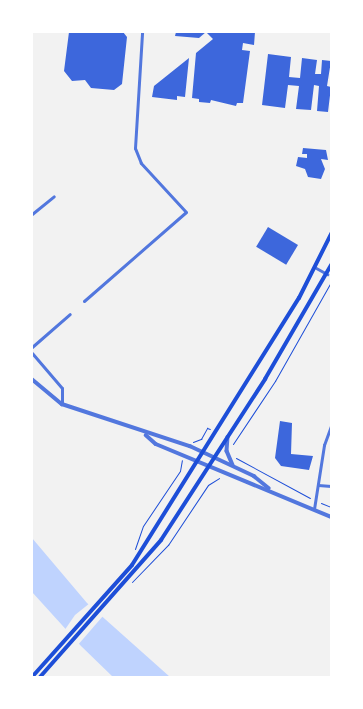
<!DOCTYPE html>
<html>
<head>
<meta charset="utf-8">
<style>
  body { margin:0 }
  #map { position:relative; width:363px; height:709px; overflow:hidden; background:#f2f2f2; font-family:"Source Sans 3",sans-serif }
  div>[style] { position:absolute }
  .water>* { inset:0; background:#bfd3fe }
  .pier>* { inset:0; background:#f2f2f2 }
  .building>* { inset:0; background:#3d67dc; transform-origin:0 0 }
  .path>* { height:1px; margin:-0.5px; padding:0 0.5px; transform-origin:0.5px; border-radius:0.5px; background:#1d4ed8 }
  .minor>* { height:3px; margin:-1.5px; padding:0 1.5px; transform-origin:1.5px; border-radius:1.5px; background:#5277de }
  .tertiary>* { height:3.5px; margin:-1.75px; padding:0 1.75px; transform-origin:1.75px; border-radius:1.75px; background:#5277de }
  .secondary>* { height:4px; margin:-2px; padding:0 2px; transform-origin:2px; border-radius:2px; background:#1d4ed8 }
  span { translate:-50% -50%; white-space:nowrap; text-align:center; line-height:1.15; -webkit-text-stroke:3px #fff; paint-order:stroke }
  .frame { position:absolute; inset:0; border:33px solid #fff; pointer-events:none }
</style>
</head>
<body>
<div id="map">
  <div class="water">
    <i style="clip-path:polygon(32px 538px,87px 603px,170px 677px,113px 677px,81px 646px,32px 592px)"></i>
  </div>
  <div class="pier">
    <i style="clip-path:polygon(90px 603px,103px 616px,77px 646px,64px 631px,75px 615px)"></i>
  </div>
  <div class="building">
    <i style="clip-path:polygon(69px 32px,123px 32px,127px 37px,122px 84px,114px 90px,91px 88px,85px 80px,72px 81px,64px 71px)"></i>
    <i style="clip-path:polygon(176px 32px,206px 32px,199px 38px,175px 36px)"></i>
    <i style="clip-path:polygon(206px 32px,255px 32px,254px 45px,243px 43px,242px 50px,250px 51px,243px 103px,237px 103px,236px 106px,211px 100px,210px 103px,199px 102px,199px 99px,192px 98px,196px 53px,213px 39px)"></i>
    <i style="clip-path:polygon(268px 54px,291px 57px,289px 77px,300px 78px,302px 58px,317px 60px,315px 74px,321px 74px,322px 60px,331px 61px,327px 86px,331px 87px,328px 112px,317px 111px,319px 86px,314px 85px,311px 110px,296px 109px,299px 86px,288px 85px,285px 108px,262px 105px)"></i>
    <i style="clip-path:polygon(189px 58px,185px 97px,177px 96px,177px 100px,152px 97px,154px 86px)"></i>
    <i style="clip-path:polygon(303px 148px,326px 150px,328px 160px,321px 159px,325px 169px,321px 179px,308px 177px,305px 169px,296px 166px,298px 157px,307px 158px,307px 154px,302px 154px)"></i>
    <i style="left:268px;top:227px;width:35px;height:23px;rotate:31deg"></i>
    <i style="clip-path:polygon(280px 421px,292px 423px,291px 454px,313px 456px,309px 470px,281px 466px,275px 458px)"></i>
  </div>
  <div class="path">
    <i style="left:193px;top:442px;width:9px;rotate:-21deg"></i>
    <i style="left:201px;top:439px;width:13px;rotate:-61deg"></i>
    <i style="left:207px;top:428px;width:3px;rotate:18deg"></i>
    <i style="left:233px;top:444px;width:76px;rotate:-56.3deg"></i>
    <i style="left:275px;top:381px;width:114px;rotate:-60.5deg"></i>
    <i style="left:236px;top:458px;width:84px;rotate:28.4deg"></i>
    <i style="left:321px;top:503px;width:11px;rotate:22deg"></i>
    <i style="left:135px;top:549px;width:24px;rotate:-71deg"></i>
    <i style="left:143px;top:526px;width:66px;rotate:-56.1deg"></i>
    <i style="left:180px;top:471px;width:11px;rotate:-80deg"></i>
    <i style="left:132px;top:582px;width:52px;rotate:-45.8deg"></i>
    <i style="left:168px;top:545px;width:72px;rotate:-56.3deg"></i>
    <i style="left:208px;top:485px;width:13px;rotate:-32deg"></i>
  </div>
  <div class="minor">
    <i style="left:32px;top:214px;width:28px;rotate:-39deg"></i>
    <i style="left:316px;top:268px;width:13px;rotate:29deg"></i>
    <i style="left:84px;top:301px;width:135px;rotate:-41.1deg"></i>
    <i style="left:186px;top:212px;width:67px;rotate:-132.6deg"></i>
    <i style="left:141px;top:163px;width:16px;rotate:-112deg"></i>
    <i style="left:135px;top:148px;width:116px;rotate:-86.5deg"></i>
    <i style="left:32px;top:347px;width:50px;rotate:-41deg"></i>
    <i style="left:32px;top:353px;width:46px;rotate:49.4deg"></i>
    <i style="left:62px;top:388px;width:16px;rotate:90deg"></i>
    <i style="left:318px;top:485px;width:13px;rotate:4deg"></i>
    <i style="left:314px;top:509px;width:65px;rotate:-81.1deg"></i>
    <i style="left:324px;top:445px;width:20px;rotate:-70deg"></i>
  </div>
  <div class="tertiary">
    <i style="left:32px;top:379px;width:39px;rotate:40deg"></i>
    <i style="left:62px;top:404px;width:135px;rotate:18.2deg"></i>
    <i style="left:190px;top:446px;width:71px;rotate:25.1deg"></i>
    <i style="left:254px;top:476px;width:19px;rotate:39deg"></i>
    <i style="left:146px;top:435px;width:13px;rotate:42deg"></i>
    <i style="left:156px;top:444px;width:190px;rotate:22.6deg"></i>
    <i style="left:228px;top:437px;width:14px;rotate:94deg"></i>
    <i style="left:227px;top:451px;width:15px;rotate:67deg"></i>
  </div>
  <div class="secondary">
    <i style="left:32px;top:677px;width:150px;rotate:-48.2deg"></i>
    <i style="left:132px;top:565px;width:315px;rotate:-58deg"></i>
    <i style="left:299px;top:298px;width:72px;rotate:-63.4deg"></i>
    <i style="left:40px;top:677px;width:183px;rotate:-48.5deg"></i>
    <i style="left:161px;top:540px;width:192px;rotate:-57.1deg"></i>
    <i style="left:265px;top:379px;width:132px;rotate:-59.9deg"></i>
  </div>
  <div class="frame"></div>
</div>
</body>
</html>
